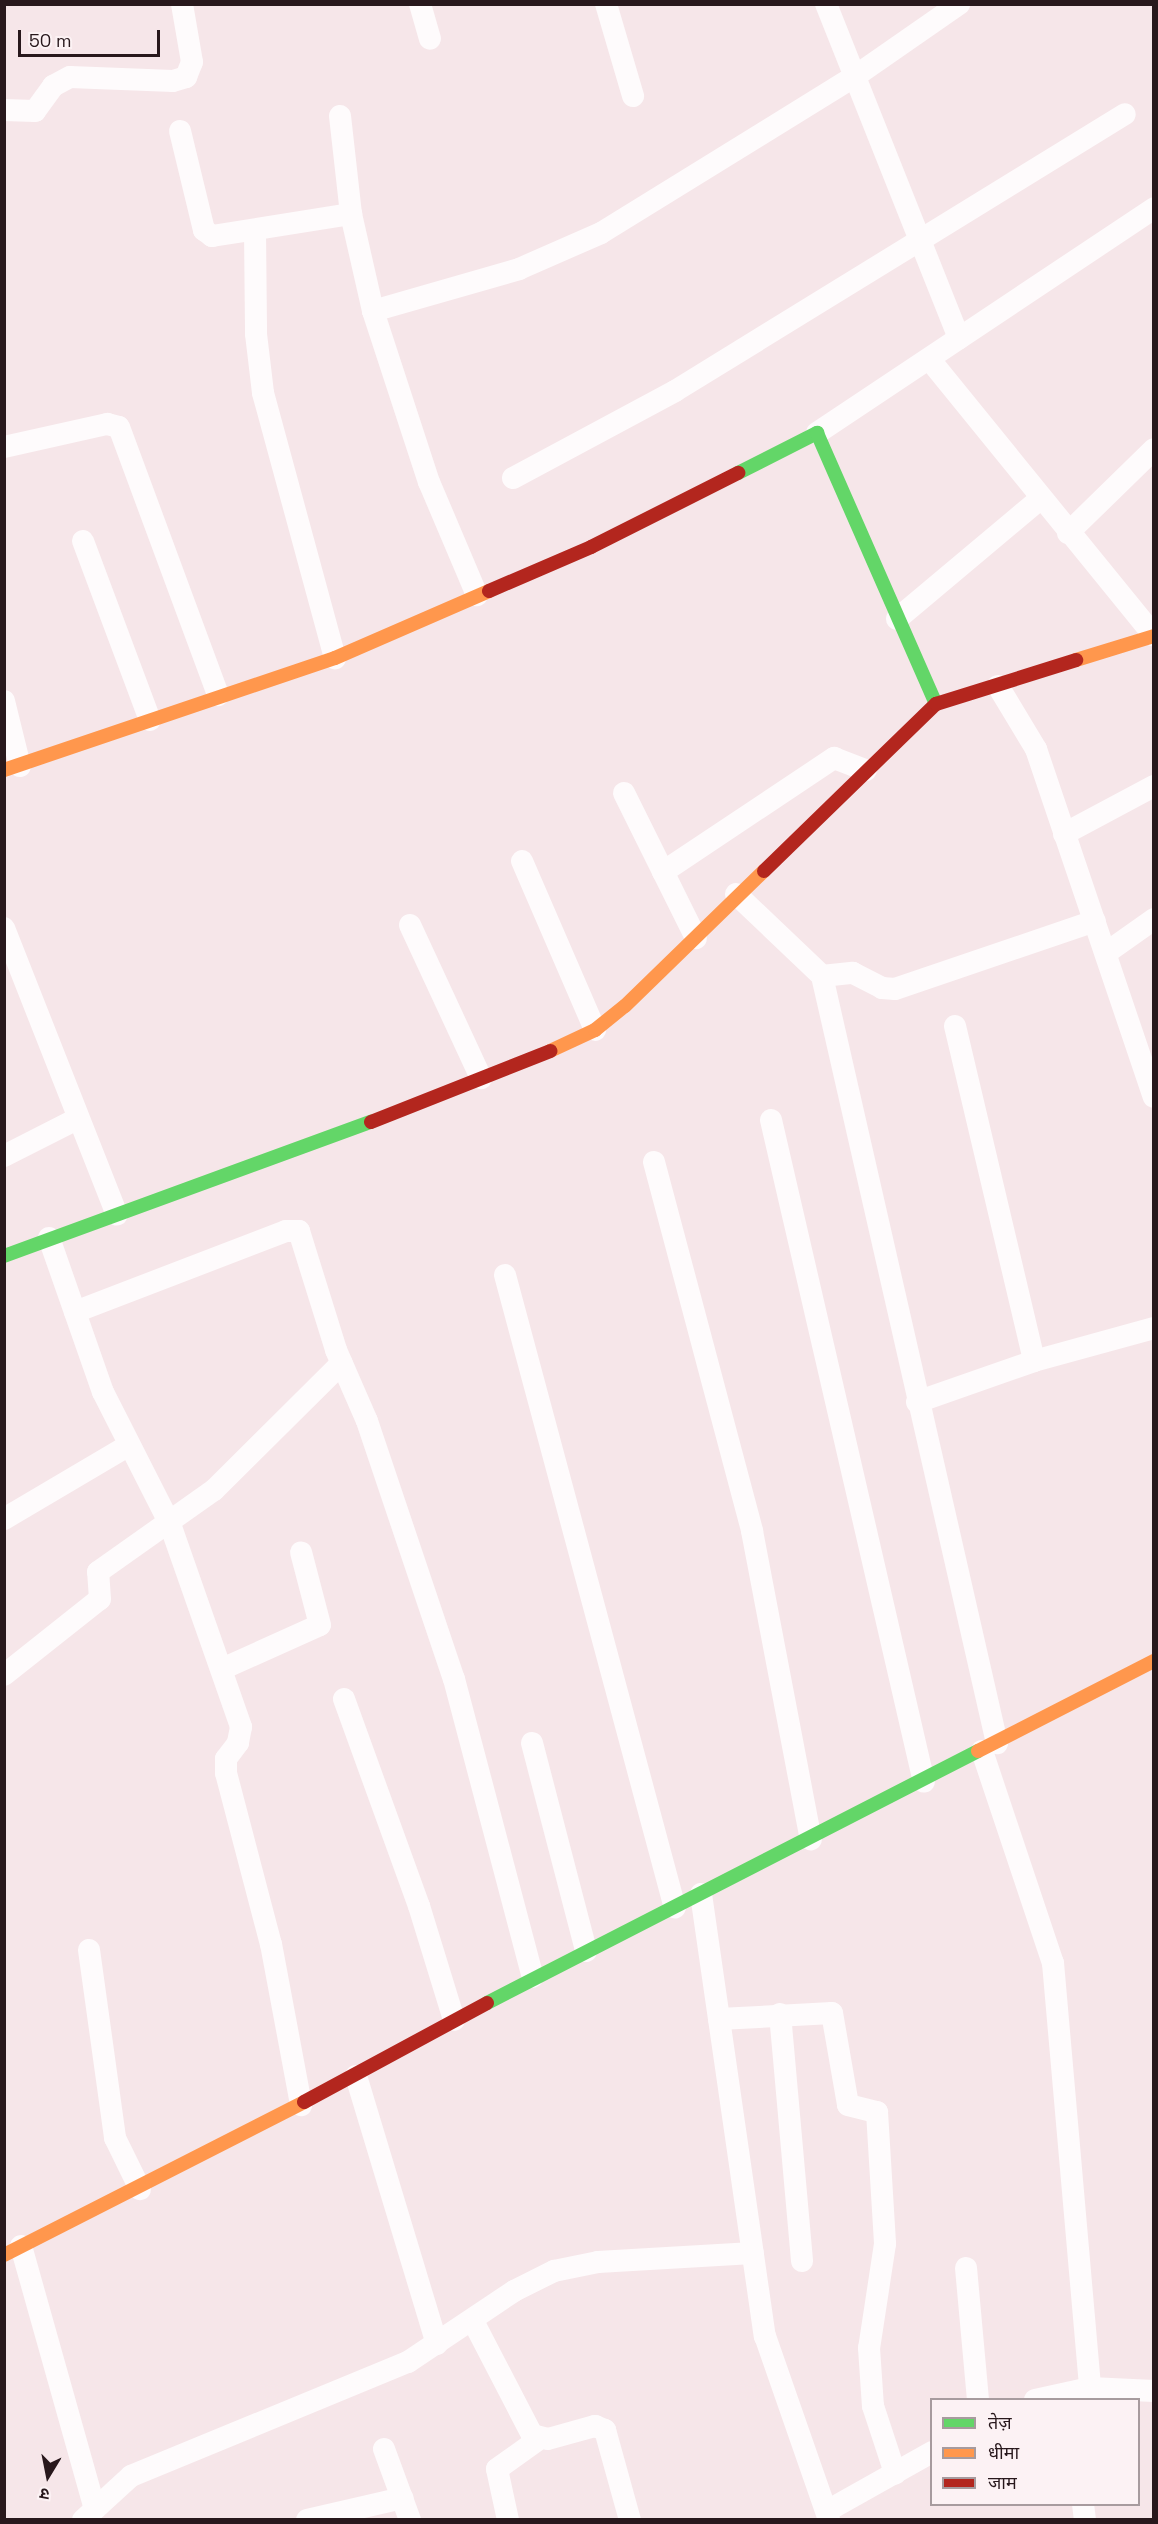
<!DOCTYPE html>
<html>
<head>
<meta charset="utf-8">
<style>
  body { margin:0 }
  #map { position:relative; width:1158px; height:2524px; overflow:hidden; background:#f6e6e9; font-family:"Space Grotesk","Noto Sans Devanagari",sans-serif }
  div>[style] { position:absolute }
  .street>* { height:22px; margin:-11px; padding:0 11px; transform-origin:11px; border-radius:11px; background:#fefbfc }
  .fast>* { height:14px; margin:-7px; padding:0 7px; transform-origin:7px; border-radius:7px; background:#63d668 }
  .slow>* { height:14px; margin:-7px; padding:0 7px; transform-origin:7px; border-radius:7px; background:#ff974d }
  .jam>* { height:14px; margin:-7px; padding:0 7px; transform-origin:7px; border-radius:7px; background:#b3261e }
  span { translate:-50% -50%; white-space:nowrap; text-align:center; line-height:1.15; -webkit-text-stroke:4.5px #fcf2f4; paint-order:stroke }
  .frame { position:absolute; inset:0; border:6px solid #28181c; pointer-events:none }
  .legend { position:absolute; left:930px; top:2398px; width:210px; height:108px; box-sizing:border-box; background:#fcf2f4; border:2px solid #a79b9e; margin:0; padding:8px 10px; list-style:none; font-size:18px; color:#28181c }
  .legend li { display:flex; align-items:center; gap:12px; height:30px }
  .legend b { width:30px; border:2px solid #a79b9e }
  .north { position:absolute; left:18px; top:2446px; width:60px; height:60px; -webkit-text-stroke:4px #fcf2f4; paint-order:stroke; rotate:190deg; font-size:16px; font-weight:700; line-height:24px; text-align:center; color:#28181c }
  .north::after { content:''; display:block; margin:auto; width:21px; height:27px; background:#28181c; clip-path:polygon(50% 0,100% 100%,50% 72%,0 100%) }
  .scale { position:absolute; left:18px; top:30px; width:142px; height:27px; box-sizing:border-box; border:3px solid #28181c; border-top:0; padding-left:8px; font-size:18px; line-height:21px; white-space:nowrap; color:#28181c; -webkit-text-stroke:4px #fcf2f4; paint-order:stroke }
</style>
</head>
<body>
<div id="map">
  <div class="street">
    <i style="left:420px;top:4px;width:36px;rotate:74deg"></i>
    <i style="left:606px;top:4px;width:96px;rotate:73.6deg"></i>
    <i style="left:826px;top:4px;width:360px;rotate:68.3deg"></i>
    <i style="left:4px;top:110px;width:31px;rotate:2deg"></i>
    <i style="left:35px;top:111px;width:31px;rotate:-54deg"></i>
    <i style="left:53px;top:86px;width:19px;rotate:-28deg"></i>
    <i style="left:70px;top:77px;width:103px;rotate:2.2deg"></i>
    <i style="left:173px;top:81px;width:14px;rotate:-17deg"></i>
    <i style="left:186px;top:77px;width:16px;rotate:-68deg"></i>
    <i style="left:192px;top:62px;width:59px;rotate:-99.8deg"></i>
    <i style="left:340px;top:116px;width:99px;rotate:83.6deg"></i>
    <i style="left:351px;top:214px;width:99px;rotate:77.2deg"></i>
    <i style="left:373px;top:311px;width:180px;rotate:71.9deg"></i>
    <i style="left:429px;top:482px;width:123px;rotate:67deg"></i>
    <i style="left:180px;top:131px;width:102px;rotate:76.4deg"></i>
    <i style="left:204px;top:230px;width:10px;rotate:37deg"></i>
    <i style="left:212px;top:236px;width:141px;rotate:-9deg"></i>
    <i style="left:255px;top:232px;width:102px;rotate:89.4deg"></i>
    <i style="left:256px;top:334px;width:59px;rotate:83.2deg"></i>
    <i style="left:263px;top:393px;width:275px;rotate:74.8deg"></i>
    <i style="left:373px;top:311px;width:152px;rotate:-16deg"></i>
    <i style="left:519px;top:269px;width:90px;rotate:-23.7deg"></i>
    <i style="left:601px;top:233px;width:297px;rotate:-31.7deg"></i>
    <i style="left:854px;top:77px;width:128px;rotate:-34.8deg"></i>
    <i style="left:930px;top:360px;width:355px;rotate:50.9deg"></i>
    <i style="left:817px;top:433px;width:405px;rotate:-33.7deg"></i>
    <i style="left:4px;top:447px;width:106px;rotate:-12.6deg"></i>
    <i style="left:107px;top:424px;width:12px;rotate:14deg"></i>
    <i style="left:119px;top:427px;width:286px;rotate:69.7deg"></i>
    <i style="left:513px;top:478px;width:184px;rotate:-28.2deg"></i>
    <i style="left:675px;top:391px;width:528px;rotate:-31.61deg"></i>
    <i style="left:1068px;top:533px;width:120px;rotate:-44.3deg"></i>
    <i style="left:83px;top:541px;width:191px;rotate:69.5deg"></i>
    <i style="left:897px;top:619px;width:185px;rotate:-40deg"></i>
    <i style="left:998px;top:686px;width:74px;rotate:58.9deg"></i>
    <i style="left:1036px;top:749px;width:367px;rotate:71.3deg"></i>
    <i style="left:4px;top:701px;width:67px;rotate:76.2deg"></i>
    <i style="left:624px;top:793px;width:162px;rotate:63.6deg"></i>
    <i style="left:1064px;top:834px;width:102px;rotate:-28.1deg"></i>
    <i style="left:522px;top:861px;width:184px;rotate:66.6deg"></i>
    <i style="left:663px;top:872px;width:206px;rotate:-33.7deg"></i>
    <i style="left:834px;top:758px;width:34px;rotate:21deg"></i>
    <i style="left:736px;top:894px;width:119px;rotate:43.6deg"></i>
    <i style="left:822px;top:976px;width:787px;rotate:77.15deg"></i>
    <i style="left:410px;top:925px;width:169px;rotate:65.1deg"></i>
    <i style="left:4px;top:928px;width:308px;rotate:68.5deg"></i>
    <i style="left:1106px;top:953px;width:59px;rotate:-35.3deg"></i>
    <i style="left:822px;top:976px;width:31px;rotate:-6deg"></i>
    <i style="left:853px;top:973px;width:33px;rotate:27deg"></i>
    <i style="left:882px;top:988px;width:13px;rotate:4deg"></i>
    <i style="left:895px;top:989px;width:211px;rotate:-18.8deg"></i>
    <i style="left:955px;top:1026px;width:344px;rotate:76.7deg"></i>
    <i style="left:771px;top:1120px;width:679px;rotate:76.99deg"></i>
    <i style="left:4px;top:1156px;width:82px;rotate:-26.9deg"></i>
    <i style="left:654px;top:1162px;width:382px;rotate:75.1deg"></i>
    <i style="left:752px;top:1531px;width:314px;rotate:79.2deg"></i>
    <i style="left:49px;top:1238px;width:163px;rotate:70.7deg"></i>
    <i style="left:103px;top:1392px;width:148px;rotate:63.1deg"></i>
    <i style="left:170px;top:1524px;width:215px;rotate:70.7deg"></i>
    <i style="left:241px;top:1727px;width:16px;rotate:101deg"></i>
    <i style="left:238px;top:1743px;width:20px;rotate:127deg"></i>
    <i style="left:226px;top:1759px;width:14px;rotate:90deg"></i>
    <i style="left:226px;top:1773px;width:177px;rotate:75.3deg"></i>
    <i style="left:271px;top:1944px;width:164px;rotate:79.4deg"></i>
    <i style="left:505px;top:1275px;width:655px;rotate:74.97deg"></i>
    <i style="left:75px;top:1312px;width:226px;rotate:-21deg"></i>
    <i style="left:286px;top:1231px;width:13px"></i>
    <i style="left:299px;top:1231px;width:125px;rotate:72.7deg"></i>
    <i style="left:336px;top:1350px;width:77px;rotate:66.4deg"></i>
    <i style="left:367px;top:1421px;width:272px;rotate:71.4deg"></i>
    <i style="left:454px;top:1679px;width:308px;rotate:75.2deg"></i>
    <i style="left:917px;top:1402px;width:124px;rotate:-19.3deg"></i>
    <i style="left:1034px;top:1361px;width:124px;rotate:-15.4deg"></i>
    <i style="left:4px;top:1519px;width:145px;rotate:-30.6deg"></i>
    <i style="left:222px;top:1669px;width:107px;rotate:-24.2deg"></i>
    <i style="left:320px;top:1625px;width:75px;rotate:-104.6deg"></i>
    <i style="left:4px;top:1675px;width:122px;rotate:-38.4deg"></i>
    <i style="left:100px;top:1599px;width:27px;rotate:-94deg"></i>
    <i style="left:98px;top:1572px;width:142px;rotate:-35.3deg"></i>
    <i style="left:214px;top:1490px;width:180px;rotate:-44.8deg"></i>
    <i style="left:344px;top:1699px;width:220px;rotate:70.1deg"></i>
    <i style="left:419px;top:1906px;width:119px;rotate:72.9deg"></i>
    <i style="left:532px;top:1743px;width:215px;rotate:75.4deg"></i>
    <i style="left:982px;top:1751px;width:224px;rotate:71.5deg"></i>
    <i style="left:1053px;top:1963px;width:427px;rotate:85deg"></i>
    <i style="left:701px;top:1894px;width:447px;rotate:81.8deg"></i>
    <i style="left:765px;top:2336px;width:195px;rotate:70.8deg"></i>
    <i style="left:89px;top:1950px;width:190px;rotate:82.1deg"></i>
    <i style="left:115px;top:2138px;width:57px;rotate:63.9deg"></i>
    <i style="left:780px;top:2014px;width:248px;rotate:84.9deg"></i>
    <i style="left:719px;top:2019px;width:113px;rotate:-3deg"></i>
    <i style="left:832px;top:2013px;width:93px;rotate:80.1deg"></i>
    <i style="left:848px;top:2105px;width:30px;rotate:14deg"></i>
    <i style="left:877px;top:2112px;width:132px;rotate:86.5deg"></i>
    <i style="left:885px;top:2244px;width:105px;rotate:98.7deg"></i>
    <i style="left:869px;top:2348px;width:58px;rotate:86.1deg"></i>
    <i style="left:873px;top:2406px;width:71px;rotate:71.8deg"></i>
    <i style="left:356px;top:2076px;width:280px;rotate:73.2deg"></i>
    <i style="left:21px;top:2246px;width:273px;rotate:74.3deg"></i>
    <i style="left:966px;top:2268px;width:133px;rotate:84.8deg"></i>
    <i style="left:473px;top:2321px;width:128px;rotate:62.6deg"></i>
    <i style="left:532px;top:2435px;width:16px;rotate:14deg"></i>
    <i style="left:548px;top:2439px;width:49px;rotate:-15.5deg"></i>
    <i style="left:595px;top:2426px;width:11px;rotate:22deg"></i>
    <i style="left:605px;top:2430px;width:93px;rotate:74.5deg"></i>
    <i style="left:1035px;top:2400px;width:56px;rotate:-12.3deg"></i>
    <i style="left:1090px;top:2388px;width:64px;rotate:2.7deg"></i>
    <i style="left:384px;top:2449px;width:76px;rotate:69.9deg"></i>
    <i style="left:1083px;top:2504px;width:16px;rotate:83deg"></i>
    <i style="left:827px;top:2511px;width:120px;rotate:-29.3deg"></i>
    <i style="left:83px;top:2520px;width:65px;rotate:-42.5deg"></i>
    <i style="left:131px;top:2476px;width:300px;rotate:-22.4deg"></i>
    <i style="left:408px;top:2362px;width:128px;rotate:-33.8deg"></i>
    <i style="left:514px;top:2291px;width:45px;rotate:-26.6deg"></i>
    <i style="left:554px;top:2271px;width:45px;rotate:-11.6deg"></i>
    <i style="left:598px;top:2262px;width:155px;rotate:-3.3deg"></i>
    <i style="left:307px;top:2520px;width:98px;rotate:-13deg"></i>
    <i style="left:508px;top:2520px;width:52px;rotate:-102.2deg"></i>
    <i style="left:497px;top:2469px;width:52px;rotate:-35.5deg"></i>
  </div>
  <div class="fast">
    <i style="left:738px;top:473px;width:89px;rotate:-26.9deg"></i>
    <i style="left:817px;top:433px;width:296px;rotate:66.3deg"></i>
    <i style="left:4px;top:1256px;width:391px;rotate:-20.1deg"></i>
    <i style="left:487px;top:2003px;width:552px;rotate:-27.17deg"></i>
  </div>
  <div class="slow">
    <i style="left:1076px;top:660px;width:82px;rotate:-17.1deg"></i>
    <i style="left:4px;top:770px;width:349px;rotate:-18.7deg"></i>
    <i style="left:335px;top:658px;width:168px;rotate:-23.5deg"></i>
    <i style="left:550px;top:1051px;width:50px;rotate:-25deg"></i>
    <i style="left:595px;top:1030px;width:38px;rotate:-39deg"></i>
    <i style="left:625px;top:1006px;width:194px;rotate:-44.2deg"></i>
    <i style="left:978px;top:1751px;width:198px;rotate:-27.1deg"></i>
    <i style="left:4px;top:2255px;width:337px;rotate:-27deg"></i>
  </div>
  <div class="jam">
    <i style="left:489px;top:591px;width:111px;rotate:-23.3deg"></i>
    <i style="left:591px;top:547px;width:165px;rotate:-26.7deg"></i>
    <i style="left:764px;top:871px;width:240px;rotate:-44.2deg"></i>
    <i style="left:936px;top:704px;width:147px;rotate:-17.4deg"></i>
    <i style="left:371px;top:1122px;width:193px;rotate:-21.6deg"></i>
    <i style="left:304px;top:2102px;width:208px;rotate:-28.4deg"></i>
  </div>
  <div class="frame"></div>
  <ul class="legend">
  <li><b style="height:8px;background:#63d668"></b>तेज़</li>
  <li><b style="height:8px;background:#ff974d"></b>धीमा</li>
  <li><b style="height:8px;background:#b3261e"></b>जाम</li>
  </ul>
  <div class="north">उ</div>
  <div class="scale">50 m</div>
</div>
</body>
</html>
